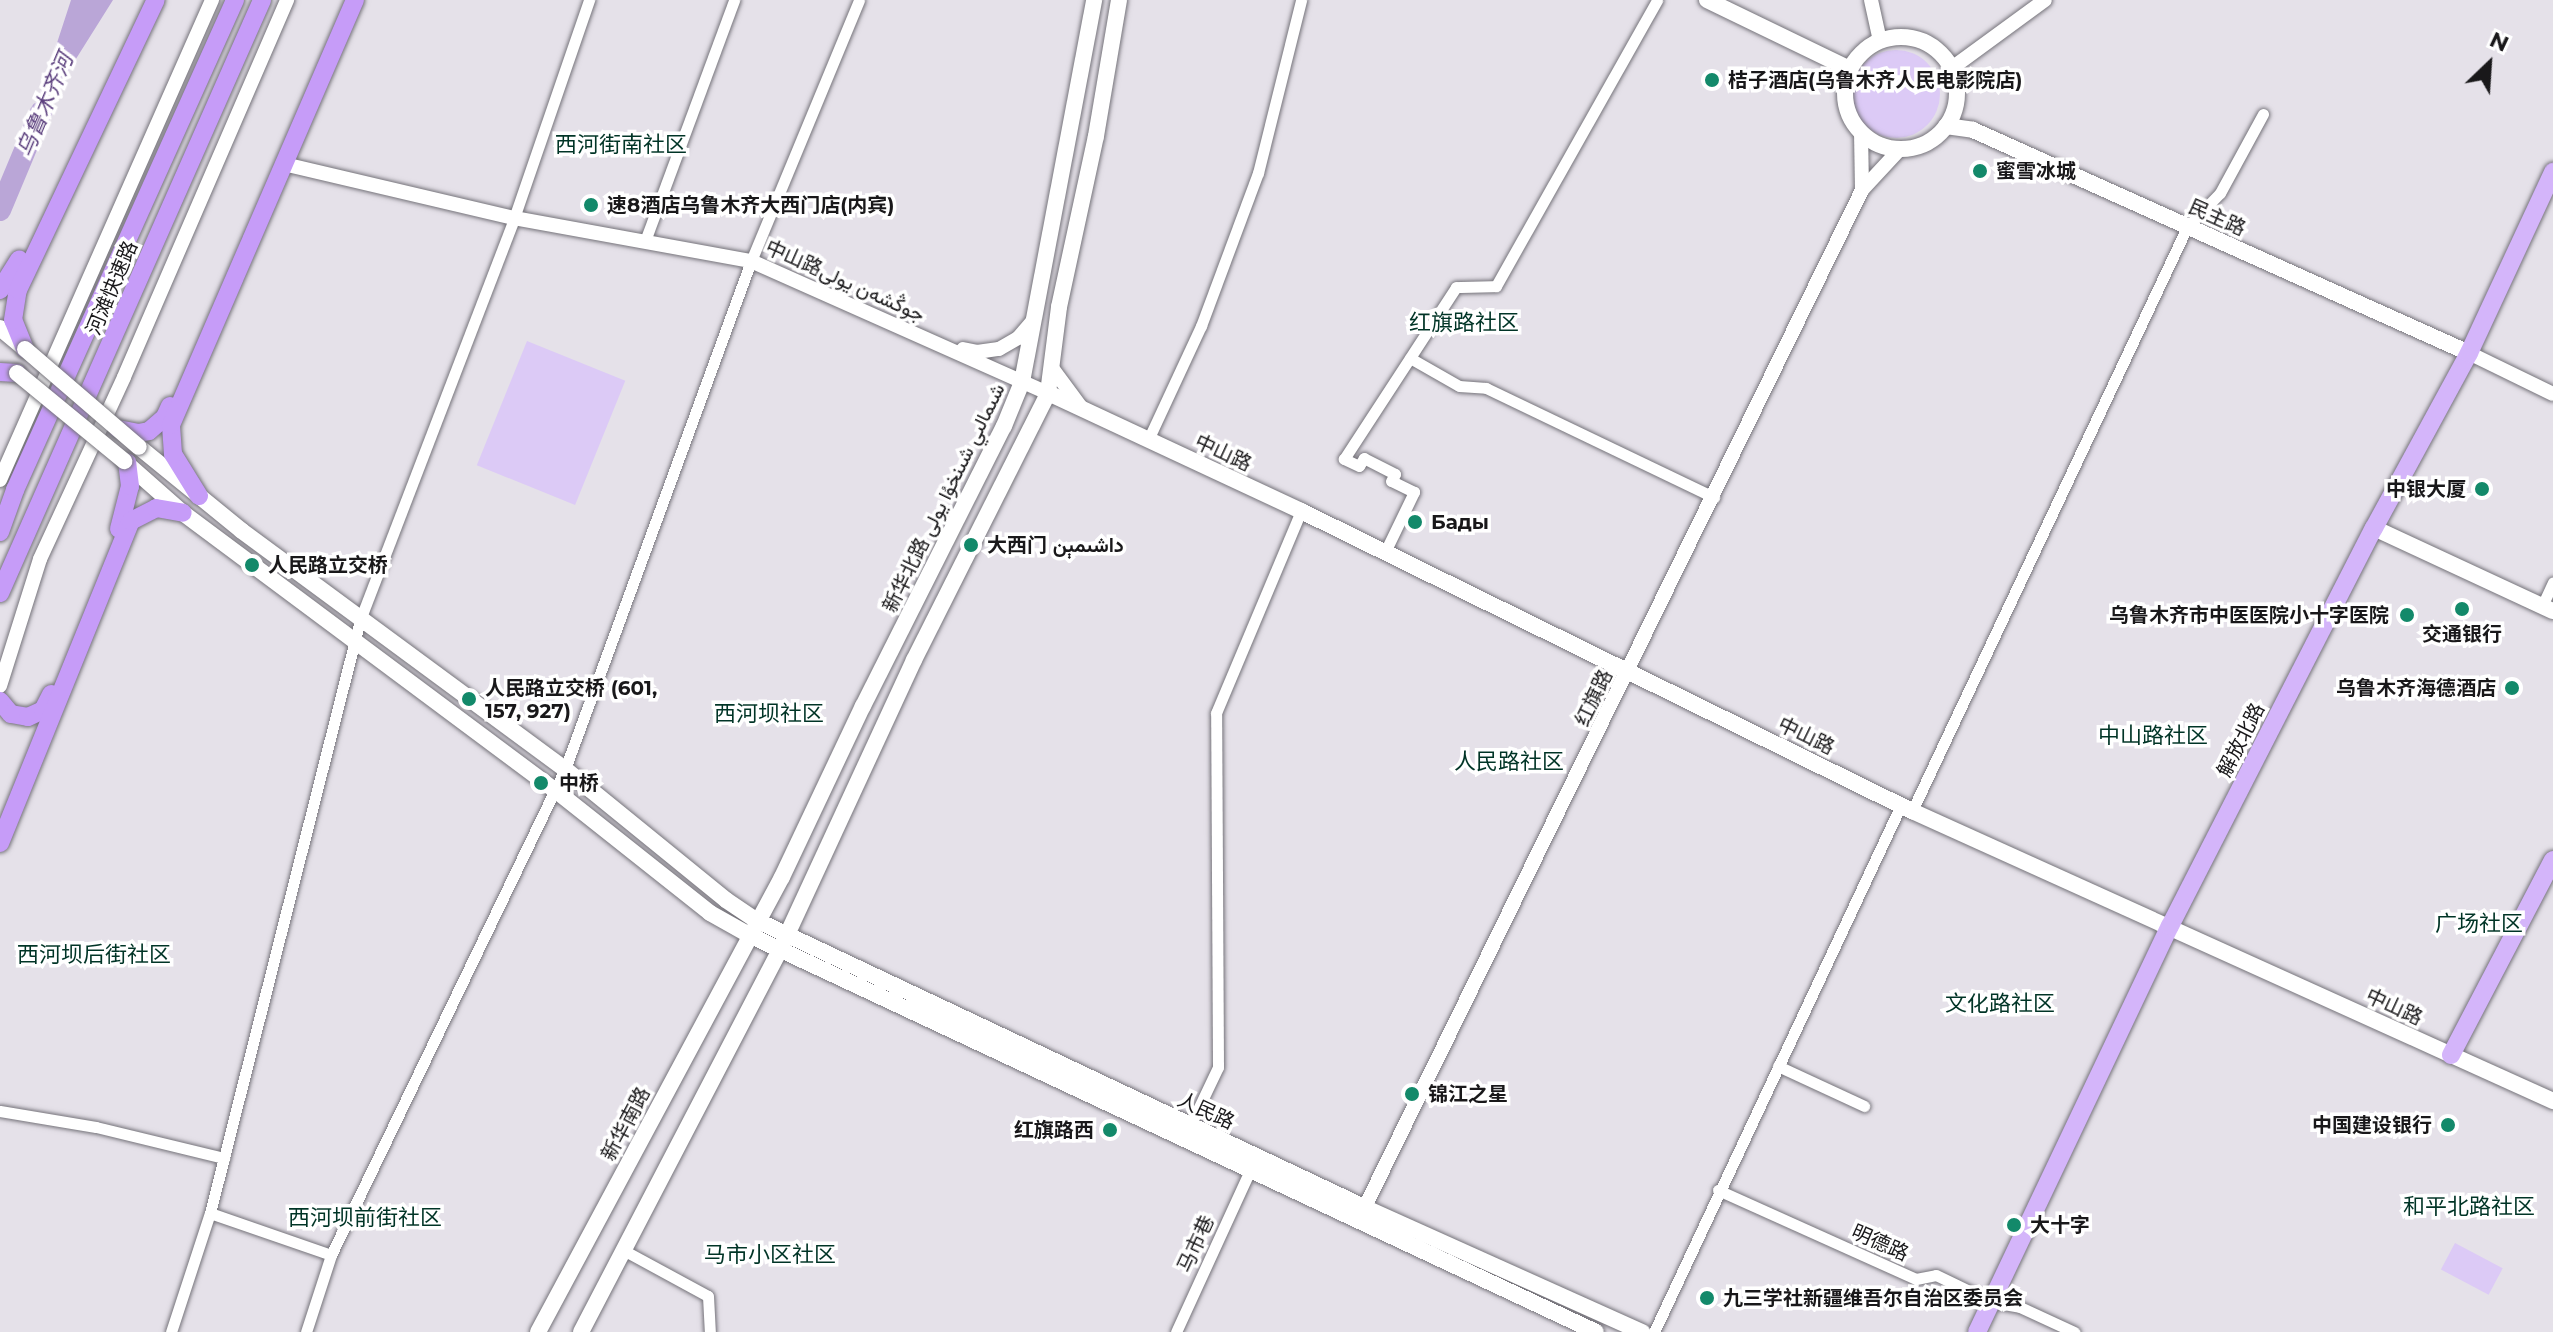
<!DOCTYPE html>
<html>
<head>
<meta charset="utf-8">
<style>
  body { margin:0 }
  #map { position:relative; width:2553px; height:1332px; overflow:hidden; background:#e5e1e9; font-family:Montserrat,Vazirmatn,"Noto Sans SC",sans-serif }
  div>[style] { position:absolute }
  .green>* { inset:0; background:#dccaf6; transform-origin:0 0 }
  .round { border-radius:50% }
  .water>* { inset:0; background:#baa6d7 }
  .river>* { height:22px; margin:-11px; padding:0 11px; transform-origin:11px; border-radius:11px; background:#baa6d7 }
  .roads { filter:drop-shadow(0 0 2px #75737a) drop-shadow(0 0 2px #75737a) }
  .minor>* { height:11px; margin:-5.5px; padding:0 5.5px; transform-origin:5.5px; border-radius:5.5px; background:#fff }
  .tertiary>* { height:14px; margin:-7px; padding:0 7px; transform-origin:7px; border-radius:7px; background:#fff }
  .secondary>* { height:16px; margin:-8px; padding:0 8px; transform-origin:8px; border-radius:8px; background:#fff }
  .secondary>.ring { margin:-8px; padding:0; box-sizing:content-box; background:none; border:16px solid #fff; border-radius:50% }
  .primary>* { height:18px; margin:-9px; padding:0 9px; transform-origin:9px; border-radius:9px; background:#d4b5fa }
  .trunk>* { height:18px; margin:-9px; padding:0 9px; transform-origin:9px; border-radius:9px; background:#c69cf8 }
  .bridges { filter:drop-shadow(0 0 2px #75737a) drop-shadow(0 0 2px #75737a) }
  .secondary-bridge>* { height:16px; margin:-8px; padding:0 8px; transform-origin:8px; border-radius:8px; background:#fff }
  .dots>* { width:22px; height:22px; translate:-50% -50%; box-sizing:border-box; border:4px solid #fff; border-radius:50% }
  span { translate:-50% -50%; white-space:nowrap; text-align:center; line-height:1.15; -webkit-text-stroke:7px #fff; paint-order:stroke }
  .poi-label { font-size:20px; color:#19181a; font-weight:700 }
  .left { translate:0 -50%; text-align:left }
  .right { translate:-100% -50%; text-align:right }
  .street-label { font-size:20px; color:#19181a }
  .water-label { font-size:22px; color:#5c407e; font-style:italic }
  .neighbourhood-label { font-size:22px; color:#003426 }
  .north { position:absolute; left:2449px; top:24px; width:80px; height:80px; -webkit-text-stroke:6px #fff; paint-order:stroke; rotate:25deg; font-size:22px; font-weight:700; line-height:32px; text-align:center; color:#19181a }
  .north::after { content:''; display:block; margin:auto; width:28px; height:36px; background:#19181a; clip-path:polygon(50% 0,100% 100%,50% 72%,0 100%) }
</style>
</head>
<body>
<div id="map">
  <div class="green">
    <i class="round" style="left:1852px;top:50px;width:88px;height:88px"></i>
    <i style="left:527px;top:341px;width:106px;height:134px;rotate:22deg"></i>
    <i style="left:2455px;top:1243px;width:54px;height:30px;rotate:28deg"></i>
  </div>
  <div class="water">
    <i style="clip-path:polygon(71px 0,113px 0,52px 97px,35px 143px,26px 138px)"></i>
  </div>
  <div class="river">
    <i style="left:0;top:210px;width:106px;rotate:-67.3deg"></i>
  </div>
  <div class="roads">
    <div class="minor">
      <i style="left:645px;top:241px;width:257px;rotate:-69.7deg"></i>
      <i style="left:1410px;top:358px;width:56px;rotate:29.7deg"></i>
      <i style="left:1459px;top:386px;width:27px;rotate:4deg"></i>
      <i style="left:1486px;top:388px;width:253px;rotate:25.6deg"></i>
      <i style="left:1148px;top:440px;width:126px;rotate:-65.1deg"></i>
      <i style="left:1201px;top:326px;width:163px;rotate:-69.6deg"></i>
      <i style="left:1258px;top:173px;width:178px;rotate:-76deg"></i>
      <i style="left:1385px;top:552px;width:67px;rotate:-64.2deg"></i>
      <i style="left:1414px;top:492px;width:25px;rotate:-154deg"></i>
      <i style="left:1391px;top:481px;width:8px;rotate:-60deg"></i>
      <i style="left:1395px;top:474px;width:35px;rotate:-153deg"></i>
      <i style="left:1364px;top:458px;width:9px;rotate:122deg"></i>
      <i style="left:1359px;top:466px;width:17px;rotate:-155deg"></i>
      <i style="left:1344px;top:459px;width:205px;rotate:-56.9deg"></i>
      <i style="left:1456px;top:287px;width:40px;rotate:-1.4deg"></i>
      <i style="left:1496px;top:286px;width:328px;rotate:-60.6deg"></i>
      <i style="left:2542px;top:606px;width:26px;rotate:-65deg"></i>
      <i style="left:1912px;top:811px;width:646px;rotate:-64.78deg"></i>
      <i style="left:2187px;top:227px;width:47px;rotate:-45.9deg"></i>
      <i style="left:2220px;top:193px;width:90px;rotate:-61.4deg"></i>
      <i style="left:1778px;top:1066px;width:95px;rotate:24.9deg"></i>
      <i style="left:0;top:1111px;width:97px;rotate:9.5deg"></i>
      <i style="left:96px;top:1127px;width:132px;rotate:13.6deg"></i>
      <i style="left:1190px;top:1126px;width:65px;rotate:-64.6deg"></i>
      <i style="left:1218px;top:1067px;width:354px;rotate:-90.3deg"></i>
      <i style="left:1216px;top:713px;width:219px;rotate:-67.2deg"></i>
      <i style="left:1718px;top:1190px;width:217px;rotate:24.2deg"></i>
      <i style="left:1916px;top:1279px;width:20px;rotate:-11deg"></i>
      <i style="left:1936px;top:1275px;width:62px;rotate:25.7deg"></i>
      <i style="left:1992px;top:1302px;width:28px;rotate:10deg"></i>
      <i style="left:2020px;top:1307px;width:60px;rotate:24.8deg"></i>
      <i style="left:210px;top:1213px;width:128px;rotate:19.1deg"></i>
      <i style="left:625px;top:1251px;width:94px;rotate:28.5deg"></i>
      <i style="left:708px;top:1296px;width:36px;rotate:87deg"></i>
      <i style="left:171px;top:1332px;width:125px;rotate:-71.9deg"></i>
      <i style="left:210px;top:1213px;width:612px;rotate:-75.8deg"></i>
      <i style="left:360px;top:620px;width:430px;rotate:-69deg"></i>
      <i style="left:514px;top:218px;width:231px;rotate:-71deg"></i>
      <i style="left:306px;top:1332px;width:81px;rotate:-72deg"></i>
      <i style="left:331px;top:1255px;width:539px;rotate:-64.29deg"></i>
      <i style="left:565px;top:769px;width:541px;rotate:-69.89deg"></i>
      <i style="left:751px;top:261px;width:282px;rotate:-67.5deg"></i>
      <i style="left:1176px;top:1332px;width:178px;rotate:-65.4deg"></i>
      <i style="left:1654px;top:1332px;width:582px;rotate:-64.89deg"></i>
    </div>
    <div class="tertiary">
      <i style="left:1871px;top:0;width:42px;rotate:77.6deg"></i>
      <i style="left:1952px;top:68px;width:115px;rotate:-36.2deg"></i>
      <i style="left:1861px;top:132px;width:58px;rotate:89deg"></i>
      <i style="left:288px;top:165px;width:232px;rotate:13.2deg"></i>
      <i style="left:514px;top:218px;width:241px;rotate:10.3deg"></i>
      <i style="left:751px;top:261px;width:325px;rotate:24deg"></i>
      <i style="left:963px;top:349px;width:14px;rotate:12deg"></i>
      <i style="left:977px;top:352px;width:22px;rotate:-8deg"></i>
      <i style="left:999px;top:349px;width:22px;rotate:-30deg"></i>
      <i style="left:1018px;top:338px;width:21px;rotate:-49deg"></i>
      <i style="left:2469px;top:353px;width:93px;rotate:26deg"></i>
      <i style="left:1052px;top:368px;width:49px;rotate:53.4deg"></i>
      <i style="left:0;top:480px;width:525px;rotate:-66.17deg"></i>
      <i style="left:0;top:686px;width:133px;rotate:-72.5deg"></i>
      <i style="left:40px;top:559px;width:200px;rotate:-65.2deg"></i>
      <i style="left:124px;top:377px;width:411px;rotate:-66.6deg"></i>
      <i style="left:1360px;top:1217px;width:1143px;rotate:-63.95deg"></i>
      <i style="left:1862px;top:190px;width:56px;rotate:-47.2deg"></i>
    </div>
    <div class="secondary">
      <i style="left:1707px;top:0;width:159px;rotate:25.8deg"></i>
      <i class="ring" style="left:1845px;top:37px;width:96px;height:96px"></i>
      <i style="left:1946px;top:126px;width:27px;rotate:8deg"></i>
      <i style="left:1973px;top:130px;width:544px;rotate:24.21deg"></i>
      <i style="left:0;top:328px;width:33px;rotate:40deg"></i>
      <i style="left:1048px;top:393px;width:279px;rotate:25deg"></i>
      <i style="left:1301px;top:511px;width:681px;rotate:26.15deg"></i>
      <i style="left:1912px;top:811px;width:704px;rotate:24.34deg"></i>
      <i style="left:139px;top:447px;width:133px;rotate:39.2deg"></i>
      <i style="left:242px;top:531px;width:401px;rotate:36.4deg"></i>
      <i style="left:565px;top:769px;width:208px;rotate:39.1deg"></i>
      <i style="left:726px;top:900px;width:36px;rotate:34deg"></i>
      <i style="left:756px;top:920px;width:675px;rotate:25.27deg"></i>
      <i style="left:1366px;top:1208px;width:303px;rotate:24.2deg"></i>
      <i style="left:124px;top:461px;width:79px;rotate:41.4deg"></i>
      <i style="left:183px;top:513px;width:464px;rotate:36.7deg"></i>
      <i style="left:555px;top:790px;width:198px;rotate:38.4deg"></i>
      <i style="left:710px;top:913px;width:45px;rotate:29.4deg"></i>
      <i style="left:749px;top:935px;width:935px;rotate:25.11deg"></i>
      <i style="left:2374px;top:528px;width:197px;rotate:24.9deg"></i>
      <i style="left:538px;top:1332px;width:516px;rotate:-61.8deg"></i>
      <i style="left:782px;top:877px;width:189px;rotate:-64.7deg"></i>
      <i style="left:863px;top:706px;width:313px;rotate:-63.3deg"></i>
      <i style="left:1004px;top:426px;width:48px;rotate:-67.8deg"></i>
      <i style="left:1022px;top:382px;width:389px;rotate:-79.3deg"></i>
      <i style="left:581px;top:1332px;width:431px;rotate:-62.5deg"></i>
      <i style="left:780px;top:950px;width:319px;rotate:-65.2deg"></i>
      <i style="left:914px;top:660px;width:299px;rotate:-63.3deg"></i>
      <i style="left:1048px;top:393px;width:87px;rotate:-82.7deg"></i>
      <i style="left:1059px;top:307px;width:175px;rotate:-77.8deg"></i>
      <i style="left:1096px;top:136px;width:138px;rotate:-80.4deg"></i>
    </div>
    <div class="primary">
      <i style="left:2451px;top:1055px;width:220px;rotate:-62.4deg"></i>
      <i style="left:1977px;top:1332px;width:450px;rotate:-64.6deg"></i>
      <i style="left:2170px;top:926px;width:447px;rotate:-62.9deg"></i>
      <i style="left:2374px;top:528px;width:199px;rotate:-61.5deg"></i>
      <i style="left:2469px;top:353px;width:200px;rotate:-65.1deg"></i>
    </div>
    <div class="trunk">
      <i style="left:0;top:290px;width:36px;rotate:-58deg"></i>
      <i style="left:25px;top:349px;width:31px;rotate:-112deg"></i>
      <i style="left:13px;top:320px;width:30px;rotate:-81deg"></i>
      <i style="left:18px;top:290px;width:321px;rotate:-64.6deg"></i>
      <i style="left:0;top:372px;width:17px;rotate:3deg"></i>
      <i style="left:118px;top:429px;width:20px;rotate:11deg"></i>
      <i style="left:138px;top:433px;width:11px;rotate:-10deg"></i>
      <i style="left:149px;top:431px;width:21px;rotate:-41deg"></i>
      <i style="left:165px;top:417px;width:12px;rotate:-66deg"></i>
      <i style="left:199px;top:496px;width:49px;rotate:-121.8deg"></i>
      <i style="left:173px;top:454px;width:29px;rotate:-94deg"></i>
      <i style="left:171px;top:425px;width:463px;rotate:-66.6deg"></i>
      <i style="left:119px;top:529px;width:44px;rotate:-75.7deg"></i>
      <i style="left:130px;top:486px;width:24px;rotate:-97deg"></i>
      <i style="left:0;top:532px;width:45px;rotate:-70.3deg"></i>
      <i style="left:15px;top:490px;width:537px;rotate:-65.82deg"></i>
      <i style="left:0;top:593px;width:648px;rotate:-66.16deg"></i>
      <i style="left:0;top:701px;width:17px;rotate:50deg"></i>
      <i style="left:11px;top:714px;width:17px;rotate:10deg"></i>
      <i style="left:28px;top:717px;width:17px;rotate:-25deg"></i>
      <i style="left:43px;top:710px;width:18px;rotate:-63deg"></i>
      <i style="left:0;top:843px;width:348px;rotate:-67.9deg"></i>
      <i style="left:131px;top:521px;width:28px;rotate:-27deg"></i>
      <i style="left:156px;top:508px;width:27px;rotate:10deg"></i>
    </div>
  </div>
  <div class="bridges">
    <div class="secondary-bridge">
      <i style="left:25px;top:349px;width:150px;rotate:40.7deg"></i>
      <i style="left:17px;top:373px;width:139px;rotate:39.4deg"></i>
    </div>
  </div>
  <div class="dots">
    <i style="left:1712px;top:80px;background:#13896a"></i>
    <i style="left:1980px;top:171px;background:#13896a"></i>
    <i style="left:591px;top:205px;background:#13896a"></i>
    <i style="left:2482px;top:489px;background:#13896a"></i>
    <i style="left:1415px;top:522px;background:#13896a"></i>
    <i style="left:971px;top:545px;background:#13896a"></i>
    <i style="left:252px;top:565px;background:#13896a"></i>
    <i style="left:2462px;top:609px;background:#13896a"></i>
    <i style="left:2407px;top:615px;background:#13896a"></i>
    <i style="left:2512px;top:688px;background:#13896a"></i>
    <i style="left:469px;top:699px;background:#13896a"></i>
    <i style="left:541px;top:783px;background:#13896a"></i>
    <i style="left:1412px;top:1094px;background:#13896a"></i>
    <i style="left:2448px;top:1125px;background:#13896a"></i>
    <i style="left:1110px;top:1130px;background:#13896a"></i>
    <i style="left:2014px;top:1225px;background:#13896a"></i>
    <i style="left:1707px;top:1298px;background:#13896a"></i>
  </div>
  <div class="poi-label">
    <span class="left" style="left:1728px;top:80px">桔子酒店(乌鲁木齐人民电影院店)</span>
    <span class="left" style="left:1996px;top:171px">蜜雪冰城</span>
    <span class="left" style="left:607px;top:205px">速8酒店乌鲁木齐大西门店(内宾)</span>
    <span class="right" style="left:2466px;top:489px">中银大厦</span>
    <span class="left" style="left:1431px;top:522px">Бады</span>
    <span class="left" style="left:987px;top:545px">大西门 داشىمېن</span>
    <span class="left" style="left:268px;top:565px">人民路立交桥</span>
    <span class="right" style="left:2389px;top:615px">乌鲁木齐市中医医院小十字医院</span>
    <span style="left:2462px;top:634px">交通银行</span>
    <span class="left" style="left:485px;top:700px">人民路立交桥 (601,<br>157, 927)</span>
    <span class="right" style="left:2496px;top:688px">乌鲁木齐海德酒店</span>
    <span class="left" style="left:559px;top:783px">中桥</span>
    <span class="left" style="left:1428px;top:1094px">锦江之星</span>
    <span class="right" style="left:2432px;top:1125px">中国建设银行</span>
    <span class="right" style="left:1094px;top:1130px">红旗路西</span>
    <span class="left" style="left:2030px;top:1225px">大十字</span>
    <span class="left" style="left:1723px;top:1298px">九三学社新疆维吾尔自治区委员会</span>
  </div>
  <div class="street-label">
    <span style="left:2217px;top:218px;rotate:24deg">民主路</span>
    <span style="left:845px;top:281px;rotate:24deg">中山路جوڭشەن يولى</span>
    <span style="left:112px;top:288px;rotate:-67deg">河滩快速路</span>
    <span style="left:1223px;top:453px;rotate:25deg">中山路</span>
    <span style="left:944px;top:498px;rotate:-64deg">新华北路 شىمالىي شىنخۇا يولى</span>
    <span style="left:1594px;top:698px;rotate:-64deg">红旗路</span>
    <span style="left:1806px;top:736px;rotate:26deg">中山路</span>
    <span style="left:2241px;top:740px;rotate:-63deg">解放北路</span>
    <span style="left:2394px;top:1007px;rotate:25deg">中山路</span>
    <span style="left:1206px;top:1111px;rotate:25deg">人民路</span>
    <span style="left:626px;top:1124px;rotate:-62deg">新华南路</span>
    <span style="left:1880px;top:1243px;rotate:24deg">明德路</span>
    <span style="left:1196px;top:1244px;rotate:-65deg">马市巷</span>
  </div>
  <div class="water-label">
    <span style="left:45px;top:105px;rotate:-67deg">乌鲁木齐河</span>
  </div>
  <div class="neighbourhood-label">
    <span style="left:621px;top:145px">西河街南社区</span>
    <span style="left:1464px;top:323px">红旗路社区</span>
    <span style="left:769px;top:714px">西河坝社区</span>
    <span style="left:2153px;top:736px">中山路社区</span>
    <span style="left:1509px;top:762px">人民路社区</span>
    <span style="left:2479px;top:924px">广场社区</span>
    <span style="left:94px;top:955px">西河坝后街社区</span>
    <span style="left:2000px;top:1004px">文化路社区</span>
    <span style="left:2469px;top:1207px">和平北路社区</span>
    <span style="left:365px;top:1218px">西河坝前街社区</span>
    <span style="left:770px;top:1255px">马市小区社区</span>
  </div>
  <div class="north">N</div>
</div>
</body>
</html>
